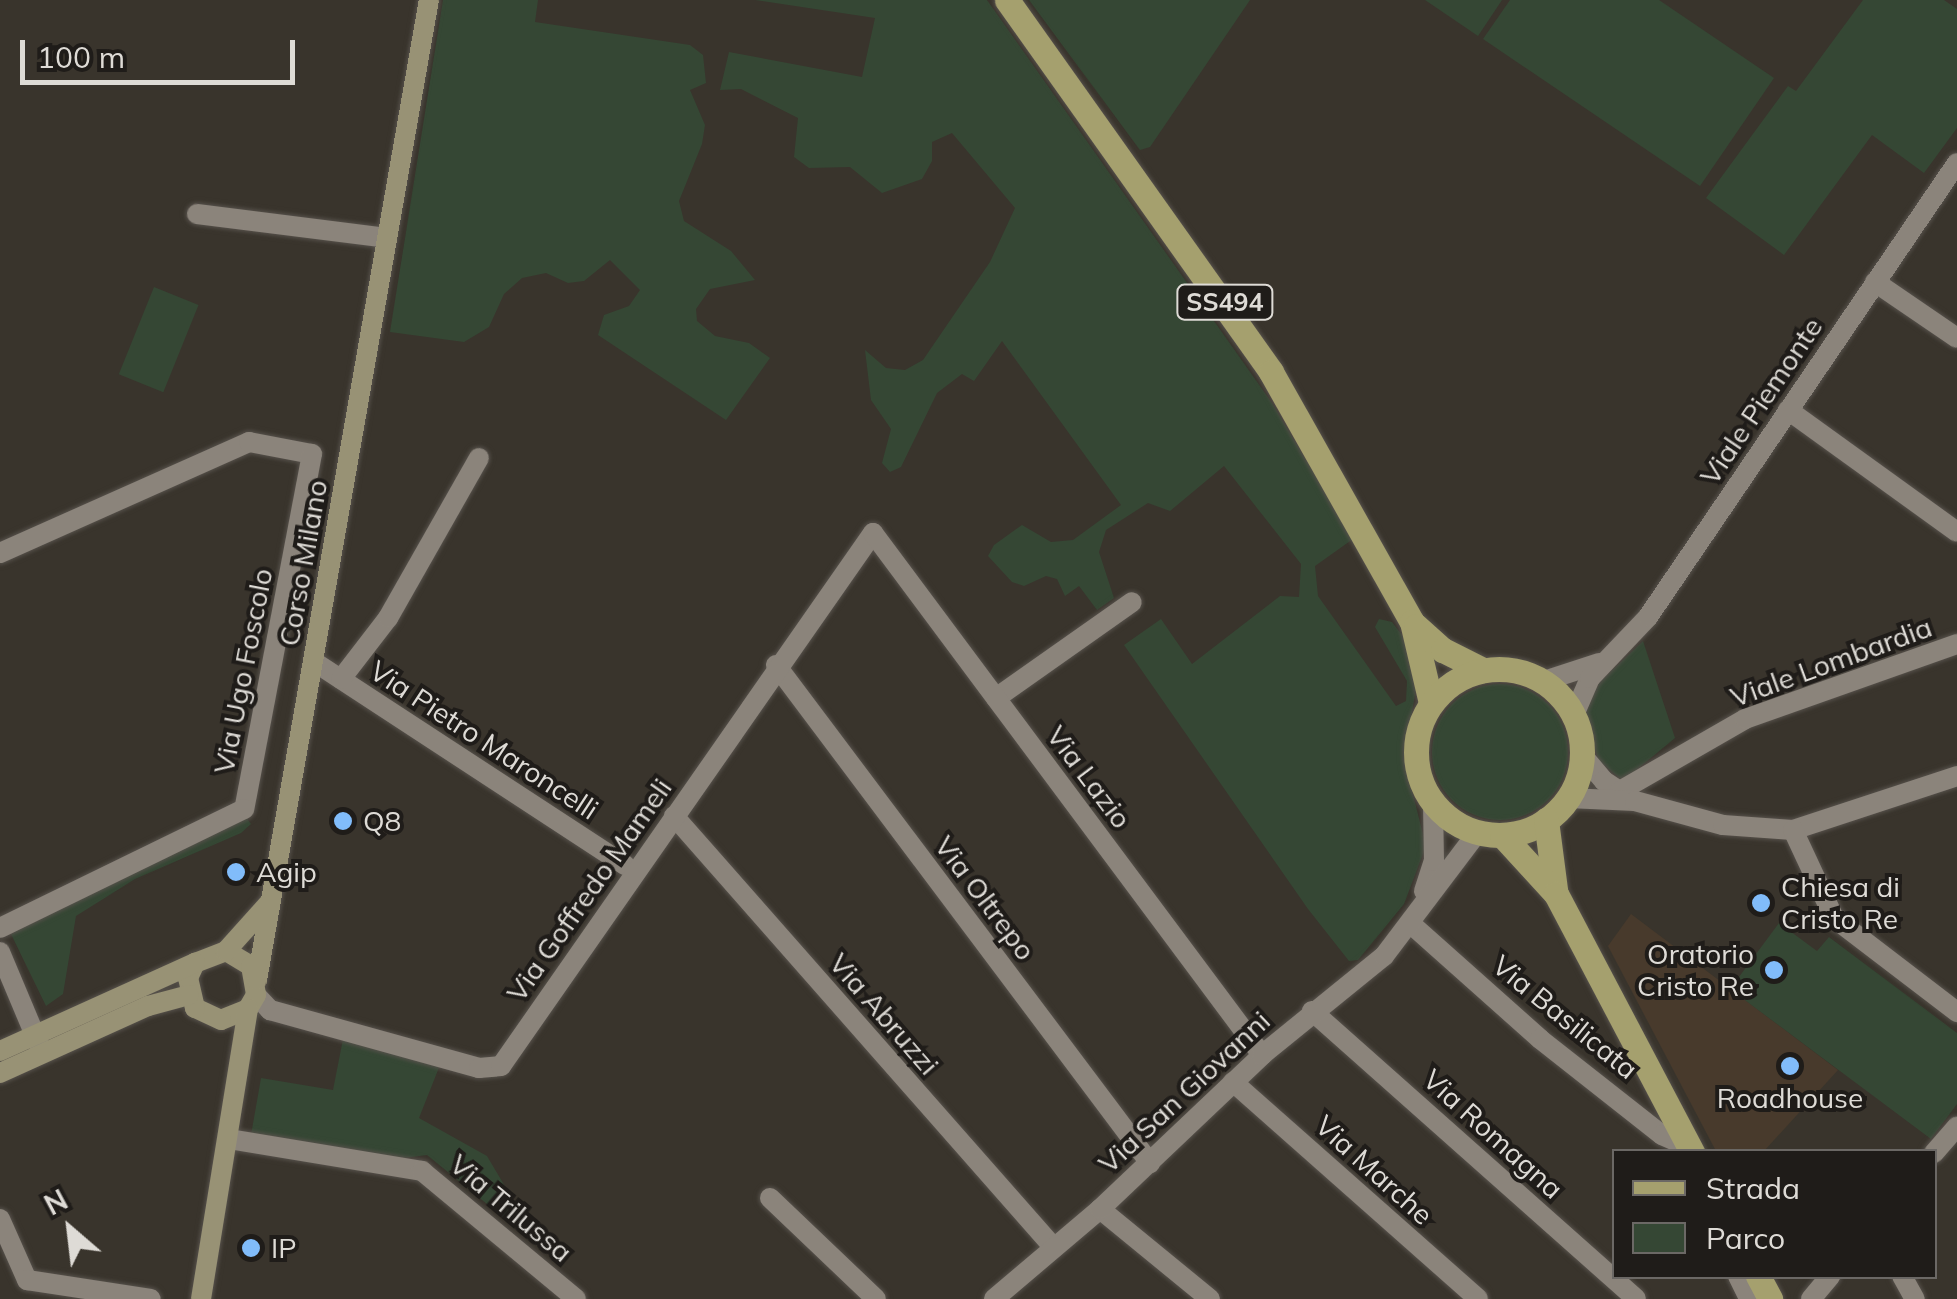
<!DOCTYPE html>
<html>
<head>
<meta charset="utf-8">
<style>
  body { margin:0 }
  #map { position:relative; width:1957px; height:1299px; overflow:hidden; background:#39342c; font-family:Mulish,sans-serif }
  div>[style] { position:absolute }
  .commercial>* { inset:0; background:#483a2c }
  .green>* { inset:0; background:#354734; transform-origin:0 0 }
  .round { border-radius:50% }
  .roads { filter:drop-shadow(0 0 2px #56514b) drop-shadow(0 0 2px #56514b) }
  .minor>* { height:20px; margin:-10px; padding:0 10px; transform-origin:10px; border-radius:10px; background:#8b847b }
  .tertiary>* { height:20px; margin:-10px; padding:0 10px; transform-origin:10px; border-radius:10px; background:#8b847b }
  .secondary>* { height:20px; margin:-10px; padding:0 10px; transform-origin:10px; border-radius:10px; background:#989275 }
  .primary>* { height:25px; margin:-12.5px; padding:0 12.5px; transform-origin:12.5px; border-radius:12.5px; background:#a5a06e }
  .primary>.ring { margin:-12.5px; padding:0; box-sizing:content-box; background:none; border:25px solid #a5a06e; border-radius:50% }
  .dots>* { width:28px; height:28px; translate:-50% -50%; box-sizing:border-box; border:5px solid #1f1c19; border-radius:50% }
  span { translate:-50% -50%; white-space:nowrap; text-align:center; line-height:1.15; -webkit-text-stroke:8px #1f1c19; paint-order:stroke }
  .shield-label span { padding:2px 8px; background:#1f1c19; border:2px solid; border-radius:8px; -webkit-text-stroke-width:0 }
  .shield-label { font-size:25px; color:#dedbd6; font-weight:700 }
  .street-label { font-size:28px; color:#dedbd6 }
  .poi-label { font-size:28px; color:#dedbd6 }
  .left { translate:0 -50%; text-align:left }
  .right { translate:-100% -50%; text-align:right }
  .legend { position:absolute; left:1612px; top:1149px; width:325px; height:130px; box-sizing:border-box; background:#1f1c19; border:2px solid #6b6865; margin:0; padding:12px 18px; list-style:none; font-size:30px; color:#dedbd6 }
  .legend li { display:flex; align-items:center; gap:20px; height:50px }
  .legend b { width:50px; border:2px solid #6b6865 }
  .north { position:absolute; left:20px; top:1179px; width:100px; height:100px; -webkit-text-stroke:8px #1f1c19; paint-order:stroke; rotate:332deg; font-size:28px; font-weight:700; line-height:40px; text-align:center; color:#dedbd6 }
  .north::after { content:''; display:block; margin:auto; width:35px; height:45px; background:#dedbd6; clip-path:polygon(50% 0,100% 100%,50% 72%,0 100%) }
  .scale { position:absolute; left:20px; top:40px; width:275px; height:45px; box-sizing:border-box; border:5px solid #dedbd6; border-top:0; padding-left:12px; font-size:30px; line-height:35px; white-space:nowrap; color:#dedbd6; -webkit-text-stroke:8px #1f1c19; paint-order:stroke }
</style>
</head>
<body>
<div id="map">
  <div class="commercial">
    <i style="clip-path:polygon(1631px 914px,1838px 1070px,1764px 1151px,1716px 1151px,1608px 946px)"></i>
  </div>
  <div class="green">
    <i style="clip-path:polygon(443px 0,538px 0,535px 22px,690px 45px,703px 55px,706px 83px,690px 90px,705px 125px,702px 144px,679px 201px,684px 221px,731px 251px,755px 280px,710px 289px,696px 309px,697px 321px,715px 336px,749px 343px,770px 358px,726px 420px,598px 335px,604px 315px,629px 306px,640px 290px,610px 260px,584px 281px,568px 283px,546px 273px,522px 278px,504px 294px,489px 327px,464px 342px,390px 332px)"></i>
    <i style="clip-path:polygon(755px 0,987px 0,1272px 403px,1353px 539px,1315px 566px,1318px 596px,1396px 706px,1406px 701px,1407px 681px,1375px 627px,1379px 619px,1392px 622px,1405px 639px,1416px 689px,1404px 759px,1426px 846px,1404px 904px,1358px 960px,1349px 961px,1308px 909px,1124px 645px,1161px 619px,1192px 664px,1280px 596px,1299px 597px,1301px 564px,1224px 466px,1170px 511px,1148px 503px,1106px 530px,1099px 552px,1114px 598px,1097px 610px,1079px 586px,1065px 596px,1057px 579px,1046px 576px,1024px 586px,1012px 582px,988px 556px,994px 545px,1022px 525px,1051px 542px,1073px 540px,1121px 505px,1002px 341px,974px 381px,962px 374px,937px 393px,901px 467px,890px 472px,882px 463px,891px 429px,871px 400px,865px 350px,886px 368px,905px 370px,923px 360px,990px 262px,1015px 208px,952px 133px,932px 142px,932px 161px,922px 179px,882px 193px,850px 167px,809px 168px,794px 157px,798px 118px,741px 89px,720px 90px,729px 52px,862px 77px,875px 18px)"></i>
    <i style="clip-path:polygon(1029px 0,1250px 0,1150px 147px,1140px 150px)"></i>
    <i style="clip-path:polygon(1425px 0,1502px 0,1478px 36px)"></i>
    <i style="clip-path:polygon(1510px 0,1659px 0,1774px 78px,1700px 186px,1483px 39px)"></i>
    <i style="clip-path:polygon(1863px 0,1944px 0,1957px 9px,1957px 128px,1924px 173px,1872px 135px,1784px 255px,1706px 198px,1788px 86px,1796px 91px)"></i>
    <i style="left:154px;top:287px;width:48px;height:94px;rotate:22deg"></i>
    <i style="clip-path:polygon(1643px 641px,1675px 738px,1623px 781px,1598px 760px,1585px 711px,1588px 693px)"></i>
    <i class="round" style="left:1432px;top:684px;width:136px;height:136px"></i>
    <i style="clip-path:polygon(245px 816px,251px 824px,241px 833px,135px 879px,76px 916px,63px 994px,46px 1006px,9px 930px)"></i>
    <i style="clip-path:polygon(1779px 923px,1817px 951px,1829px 937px,1957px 1033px,1957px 1104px,1931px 1139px,1730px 989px)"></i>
    <i style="clip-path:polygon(343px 1039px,440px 1065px,419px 1118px,487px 1156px,519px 1210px,509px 1222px,427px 1155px,389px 1160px,251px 1135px,261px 1078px,333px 1090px)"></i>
  </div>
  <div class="roads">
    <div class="minor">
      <i style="left:197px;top:214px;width:191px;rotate:7.2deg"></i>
      <i style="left:1875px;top:282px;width:99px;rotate:34.3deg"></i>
      <i style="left:1788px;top:410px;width:208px;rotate:35.8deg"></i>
      <i style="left:0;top:553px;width:273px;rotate:-24deg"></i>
      <i style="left:249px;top:442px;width:64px;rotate:10.8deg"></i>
      <i style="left:312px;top:454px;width:361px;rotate:100.8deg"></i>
      <i style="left:244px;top:809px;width:271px;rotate:154deg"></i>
      <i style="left:313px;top:661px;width:373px;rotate:33.2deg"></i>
      <i style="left:776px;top:665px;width:623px;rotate:53.09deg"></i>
      <i style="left:341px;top:679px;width:77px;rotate:-52.4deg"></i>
      <i style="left:388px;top:618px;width:184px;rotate:-60.4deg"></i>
      <i style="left:1544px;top:681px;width:58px;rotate:-18.1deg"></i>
      <i style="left:996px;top:698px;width:166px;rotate:-35.2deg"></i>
      <i style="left:1574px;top:715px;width:40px;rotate:-66.6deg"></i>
      <i style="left:1590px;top:678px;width:84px;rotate:-46.4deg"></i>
      <i style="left:1648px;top:617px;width:549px;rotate:-55.76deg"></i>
      <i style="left:1583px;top:756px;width:33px;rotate:50deg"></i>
      <i style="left:1604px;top:781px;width:30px;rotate:33deg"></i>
      <i style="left:1620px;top:791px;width:144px;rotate:-29.9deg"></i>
      <i style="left:1745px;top:719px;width:225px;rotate:-19.5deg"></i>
      <i style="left:1568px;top:798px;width:67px;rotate:2.6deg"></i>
      <i style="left:1635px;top:801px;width:91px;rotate:15.3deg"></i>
      <i style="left:1723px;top:825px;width:70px;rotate:4.1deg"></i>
      <i style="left:1793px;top:830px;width:173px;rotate:-18.2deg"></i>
      <i style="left:674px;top:816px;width:575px;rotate:48.66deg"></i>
      <i style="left:1793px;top:830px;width:97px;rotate:65deg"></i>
      <i style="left:1834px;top:918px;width:155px;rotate:37.4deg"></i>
      <i style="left:1411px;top:924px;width:173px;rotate:41.7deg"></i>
      <i style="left:1540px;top:1039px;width:155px;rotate:38.2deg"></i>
      <i style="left:1662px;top:1135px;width:30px;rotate:24deg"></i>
      <i style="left:0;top:952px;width:108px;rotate:67.2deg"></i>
      <i style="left:256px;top:995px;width:21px;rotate:47deg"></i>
      <i style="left:270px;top:1010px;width:217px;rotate:15.5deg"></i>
      <i style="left:479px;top:1068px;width:22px;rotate:-5deg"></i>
      <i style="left:501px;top:1066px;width:650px;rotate:-55.09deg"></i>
      <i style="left:873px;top:533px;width:651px;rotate:53.31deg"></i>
      <i style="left:1312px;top:1011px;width:433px;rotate:41.6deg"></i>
      <i style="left:1233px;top:1082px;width:327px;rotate:41.5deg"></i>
      <i style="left:229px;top:1139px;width:196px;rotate:9.4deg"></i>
      <i style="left:422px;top:1171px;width:200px;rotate:39.7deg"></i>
      <i style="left:1934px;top:1153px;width:35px;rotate:-49deg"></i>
      <i style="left:770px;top:1198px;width:146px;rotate:43.6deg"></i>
      <i style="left:1100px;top:1209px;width:142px;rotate:39.3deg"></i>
      <i style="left:0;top:1219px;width:67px;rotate:66.1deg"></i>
      <i style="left:27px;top:1280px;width:125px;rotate:8.7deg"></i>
      <i style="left:1738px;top:1276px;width:25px;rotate:64deg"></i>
      <i style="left:1902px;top:1276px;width:26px;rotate:61deg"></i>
      <i style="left:1811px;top:1299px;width:30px;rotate:-50deg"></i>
    </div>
    <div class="tertiary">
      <i style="left:1424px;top:891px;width:32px;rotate:-72deg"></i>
      <i style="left:1434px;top:861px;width:56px;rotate:-91deg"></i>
      <i style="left:994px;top:1299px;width:139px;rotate:-40.3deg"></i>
      <i style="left:1100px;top:1209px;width:224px;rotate:-43.5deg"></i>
      <i style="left:1262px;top:1055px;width:157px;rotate:-39.1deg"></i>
      <i style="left:1384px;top:956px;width:154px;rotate:-52.9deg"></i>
    </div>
    <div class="secondary">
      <i style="left:226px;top:951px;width:29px;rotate:31deg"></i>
      <i style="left:251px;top:966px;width:29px;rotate:80deg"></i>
      <i style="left:256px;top:995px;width:16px;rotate:120deg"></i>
      <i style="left:248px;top:1009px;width:29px;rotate:158deg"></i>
      <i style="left:221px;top:1020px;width:29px;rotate:-155deg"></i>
      <i style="left:195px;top:1008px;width:31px;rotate:-103deg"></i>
      <i style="left:188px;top:978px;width:17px;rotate:-65deg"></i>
      <i style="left:195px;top:963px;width:33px;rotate:-21deg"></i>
      <i style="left:226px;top:951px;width:66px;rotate:-48.1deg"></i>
      <i style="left:257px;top:980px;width:995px;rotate:-80.05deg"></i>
      <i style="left:0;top:1051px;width:214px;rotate:-24.3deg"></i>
      <i style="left:0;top:1073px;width:162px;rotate:-24.4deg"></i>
      <i style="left:148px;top:1006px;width:42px;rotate:-15deg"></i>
      <i style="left:201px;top:1299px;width:294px;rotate:-80.8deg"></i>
    </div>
    <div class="primary">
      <i style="left:1007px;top:0;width:456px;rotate:54.6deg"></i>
      <i style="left:1271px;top:372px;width:287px;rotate:60.6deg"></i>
      <i style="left:1412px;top:622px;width:83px;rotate:76.8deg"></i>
      <i style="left:1416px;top:626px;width:36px;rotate:42deg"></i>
      <i style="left:1443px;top:650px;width:45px;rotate:26.6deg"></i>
      <i class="ring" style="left:1416px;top:669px;width:141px;height:141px"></i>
      <i style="left:1546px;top:820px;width:70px;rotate:82.6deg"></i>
      <i style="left:1502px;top:835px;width:80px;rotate:47.5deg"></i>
      <i style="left:1556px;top:894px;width:292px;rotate:62.2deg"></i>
      <i style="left:1758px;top:1276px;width:26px;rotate:62deg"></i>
    </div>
  </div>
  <div class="dots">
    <i style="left:343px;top:821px;background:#81bcfa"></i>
    <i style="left:236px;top:872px;background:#81bcfa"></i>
    <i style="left:1761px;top:903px;background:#81bcfa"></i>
    <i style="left:1774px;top:970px;background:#81bcfa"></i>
    <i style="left:1790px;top:1066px;background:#81bcfa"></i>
    <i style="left:251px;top:1248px;background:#81bcfa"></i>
  </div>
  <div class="shield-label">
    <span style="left:1225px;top:302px">SS494</span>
  </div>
  <div class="street-label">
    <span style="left:1761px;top:401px;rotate:-56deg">Viale Piemonte</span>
    <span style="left:303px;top:563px;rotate:-80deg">Corso Milano</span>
    <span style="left:1831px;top:662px;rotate:-20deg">Viale Lombardia</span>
    <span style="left:243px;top:671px;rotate:-79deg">Via Ugo Foscolo</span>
    <span style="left:484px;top:740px;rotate:33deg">Via Pietro Maroncelli</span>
    <span style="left:1089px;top:777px;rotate:53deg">Via Lazio</span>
    <span style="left:589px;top:890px;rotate:-55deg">Via Goffredo Mameli</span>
    <span style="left:985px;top:898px;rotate:53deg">Via Oltrepo</span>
    <span style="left:884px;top:1014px;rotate:49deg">Via Abruzzi</span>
    <span style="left:1565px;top:1017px;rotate:39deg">Via Basilicata</span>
    <span style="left:1184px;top:1092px;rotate:-43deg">Via San Giovanni</span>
    <span style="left:1493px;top:1134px;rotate:42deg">Via Romagna</span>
    <span style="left:1374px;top:1170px;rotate:42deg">Via Marche</span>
    <span style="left:511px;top:1208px;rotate:40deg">Via Trilussa</span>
  </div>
  <div class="poi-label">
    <span class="left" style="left:363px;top:821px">Q8</span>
    <span class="left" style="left:256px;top:872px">Agip</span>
    <span class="left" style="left:1781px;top:903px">Chiesa di<br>Cristo Re</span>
    <span class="right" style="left:1754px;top:970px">Oratorio<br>Cristo Re</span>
    <span style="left:1790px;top:1098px">Roadhouse</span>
    <span class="left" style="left:271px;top:1248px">IP</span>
  </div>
  <ul class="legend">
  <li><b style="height:12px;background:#a5a06e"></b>Strada</li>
  <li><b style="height:28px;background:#354734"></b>Parco</li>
  </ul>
  <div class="north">N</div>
  <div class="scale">100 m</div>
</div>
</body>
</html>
